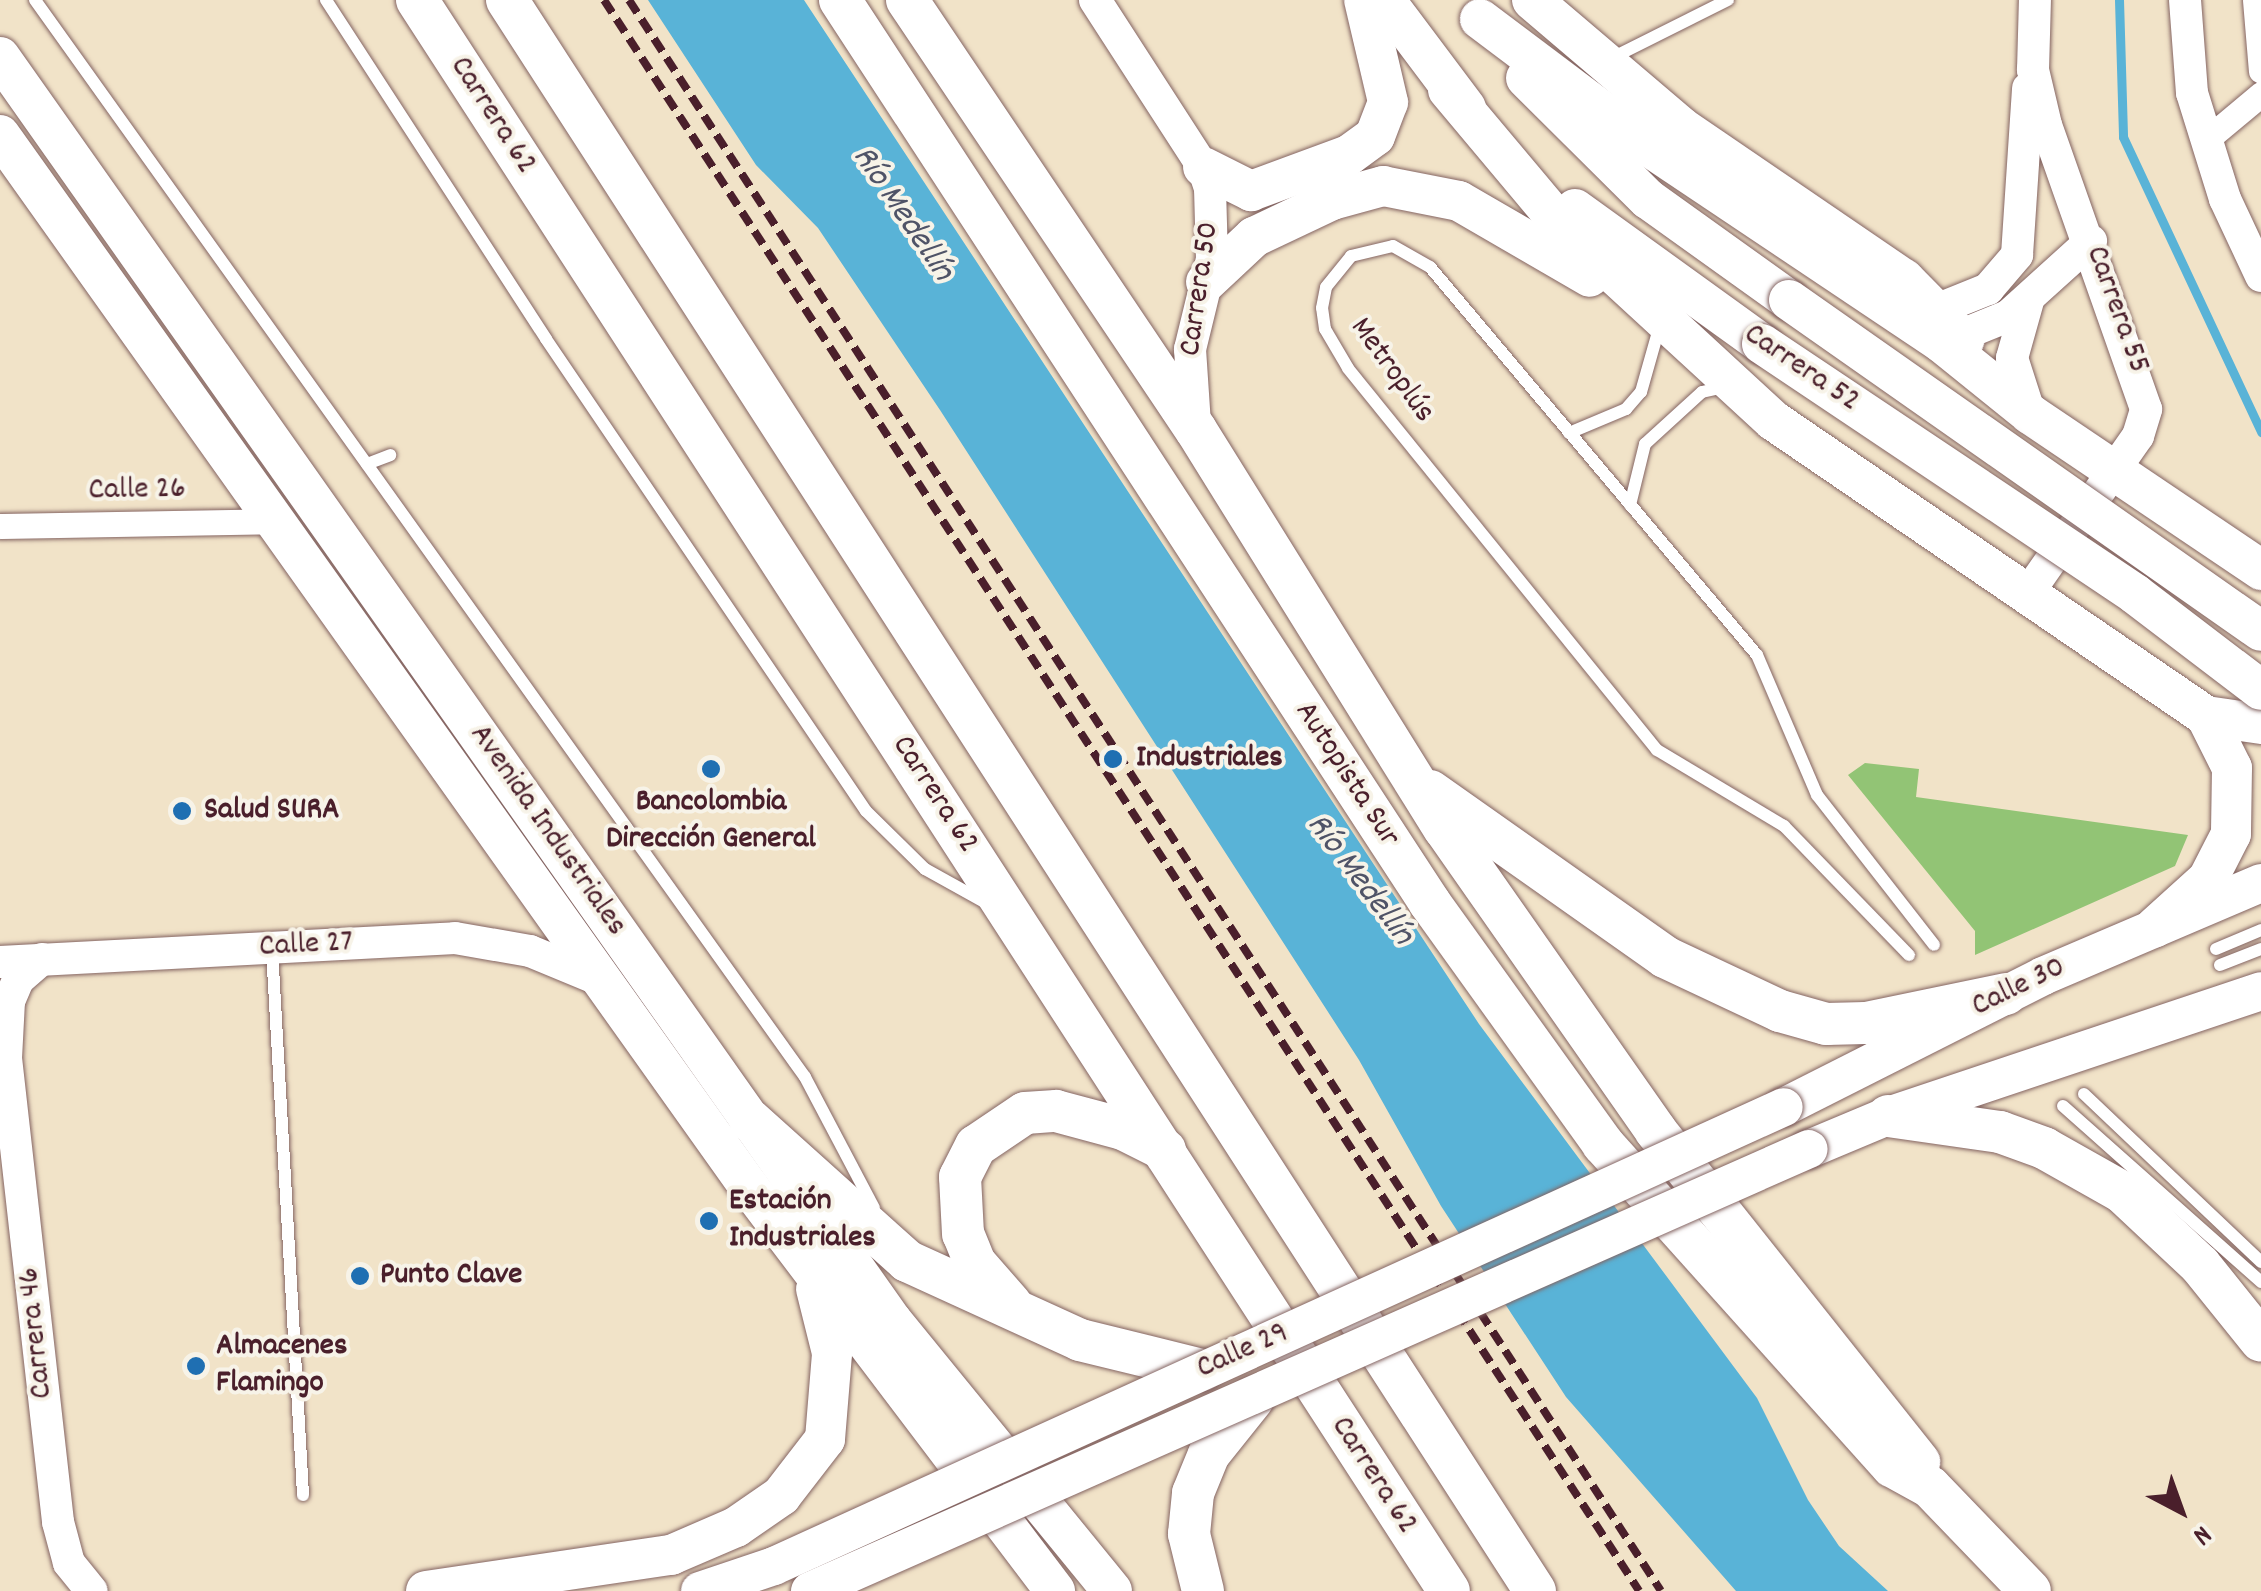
<!DOCTYPE html>
<html>
<head>
<meta charset="utf-8">
<style>
  body { margin:0 }
  #map { position:relative; width:2261px; height:1591px; overflow:hidden; background:#f1e3c8; font-family:Dekko,sans-serif }
  div>[style] { position:absolute }
  .green>* { inset:0; background:#92c475 }
  .water>* { inset:0; background:#59b3d7 }
  .stream>* { height:9px; margin:-4.5px; padding:0 4.5px; transform-origin:4.5px; border-radius:4.5px; background:#59b3d7 }
  .roads { filter:drop-shadow(0 0 2px #846462) drop-shadow(0 0 2px #846462) }
  .service>* { height:12px; margin:-6px; padding:0 6px; transform-origin:6px; border-radius:6px; background:#fff }
  .minor>* { height:25px; margin:-12.5px; padding:0 12.5px; transform-origin:12.5px; border-radius:12.5px; background:#fff }
  .tertiary>* { height:32px; margin:-16px; padding:0 16px; transform-origin:16px; border-radius:16px; background:#fff }
  .secondary>* { height:38px; margin:-19px; padding:0 19px; transform-origin:19px; border-radius:19px; background:#fff }
  .primary>* { height:40px; margin:-20px; padding:0 20px; transform-origin:20px; border-radius:20px; background:#fff }
  .trunk>* { height:42px; margin:-21px; padding:0 21px; transform-origin:21px; border-radius:21px; background:#fff }
  .rail>* { height:8px; margin-top:-4px; transform-origin:0; background:repeating-linear-gradient(90deg,#4a1f2b 0 15px,transparent 0 23px) }
  .bridges { filter:drop-shadow(0 0 2px #846462) drop-shadow(0 0 2px #846462) }
  .secondary-bridge>* { height:38px; margin:-19px; padding:0 19px; transform-origin:19px; border-radius:19px; background:#fff }
  .primary-bridge>* { height:40px; margin:-20px; padding:0 20px; transform-origin:20px; border-radius:20px; background:#fff }
  .dots>* { width:28px; height:28px; translate:-50% -50%; box-sizing:border-box; border:5px solid #f7f3e8; border-radius:50% }
  span { translate:-50% -50%; white-space:nowrap; text-align:center; line-height:1.15; -webkit-text-stroke:8px #f7f3e8; paint-order:stroke }
  .street-label { font-size:32px; color:#4a1f2b }
  .poi-label { font-size:32px; color:#4a1f2b; font-weight:700 }
  .left { translate:0 -50%; text-align:left }
  .water-label { font-size:35px; color:#4f5367; font-style:italic }
  .north { position:absolute; left:2131px; top:1461px; width:100px; height:100px; -webkit-text-stroke:8px #f7f3e8; paint-order:stroke; rotate:139deg; font-size:28px; font-weight:700; line-height:40px; text-align:center; color:#4a1f2b }
  .north::after { content:''; display:block; margin:auto; width:35px; height:45px; background:#4a1f2b; clip-path:polygon(50% 0,100% 100%,50% 72%,0 100%) }
</style>
</head>
<body>
<div id="map">
  <div class="green">
    <i style="clip-path:polygon(1865px 763px,1919px 769px,1916px 797px,2188px 835px,2175px 866px,1975px 955px,1975px 931px,1848px 775px)"></i>
  </div>
  <div class="water">
    <i style="clip-path:polygon(648px 0,804px 0,1479px 1024px,1757px 1398px,1808px 1500px,1839px 1546px,1888px 1591px,1736px 1591px,1566px 1397px,1441px 1206px,1359px 1060px,940px 410px,818px 228px,756px 165px)"></i>
  </div>
  <div class="stream">
    <i style="left:2119px;top:0;width:137px;rotate:88.3deg"></i>
    <i style="left:2123px;top:137px;width:326px;rotate:64.9deg"></i>
  </div>
  <div class="roads">
    <div class="service">
      <i style="left:35px;top:0;width:1324px;rotate:54.44deg"></i>
      <i style="left:805px;top:1077px;width:148px;rotate:62.2deg"></i>
      <i style="left:326px;top:0;width:404px;rotate:57deg"></i>
      <i style="left:546px;top:339px;width:570px;rotate:55.86deg"></i>
      <i style="left:866px;top:811px;width:83px;rotate:44.5deg"></i>
      <i style="left:925px;top:869px;width:70px;rotate:29.1deg"></i>
      <i style="left:1610px;top:59px;width:132px;rotate:-26.6deg"></i>
      <i style="left:1569px;top:433px;width:62px;rotate:-22.8deg"></i>
      <i style="left:1626px;top:409px;width:23px;rotate:-49deg"></i>
      <i style="left:1641px;top:392px;width:70px;rotate:-74.2deg"></i>
      <i style="left:367px;top:464px;width:25px;rotate:-21deg"></i>
      <i style="left:1630px;top:505px;width:63px;rotate:-76.2deg"></i>
      <i style="left:1645px;top:444px;width:77px;rotate:-42.4deg"></i>
      <i style="left:1702px;top:392px;width:22px;rotate:-13deg"></i>
      <i style="left:2216px;top:949px;width:49px;rotate:-22.9deg"></i>
      <i style="left:272px;top:950px;width:546px;rotate:86.74deg"></i>
      <i style="left:1909px;top:955px;width:180px;rotate:-134.1deg"></i>
      <i style="left:1784px;top:826px;width:148px;rotate:-149.1deg"></i>
      <i style="left:1657px;top:750px;width:491px;rotate:-129deg"></i>
      <i style="left:1348px;top:368px;width:45px;rotate:-120.5deg"></i>
      <i style="left:1325px;top:329px;width:21px;rotate:-98deg"></i>
      <i style="left:1322px;top:308px;width:21px;rotate:-79deg"></i>
      <i style="left:1326px;top:287px;width:40px;rotate:-51deg"></i>
      <i style="left:1351px;top:256px;width:43px;rotate:-13.4deg"></i>
      <i style="left:1393px;top:246px;width:43px;rotate:29.6deg"></i>
      <i style="left:1430px;top:267px;width:507px;rotate:49.88deg"></i>
      <i style="left:1757px;top:655px;width:152px;rotate:66.8deg"></i>
      <i style="left:1817px;top:795px;width:190px;rotate:52deg"></i>
      <i style="left:2220px;top:965px;width:44px;rotate:-21.3deg"></i>
      <i style="left:2084px;top:1094px;width:244px;rotate:43.5deg"></i>
      <i style="left:2063px;top:1106px;width:265px;rotate:41.6deg"></i>
    </div>
    <div class="minor">
      <i style="left:2255px;top:0;width:71px;rotate:85.2deg"></i>
      <i style="left:2206px;top:140px;width:72px;rotate:-39.9deg"></i>
      <i style="left:0;top:526px;width:275px;rotate:-1deg"></i>
    </div>
    <div class="tertiary">
      <i style="left:1095px;top:0;width:199px;rotate:57.1deg"></i>
      <i style="left:1203px;top:167px;width:22px;rotate:72deg"></i>
      <i style="left:1210px;top:188px;width:71px;rotate:88.4deg"></i>
      <i style="left:1212px;top:259px;width:93px;rotate:103.7deg"></i>
      <i style="left:1190px;top:349px;width:75px;rotate:86.2deg"></i>
      <i style="left:2185px;top:0;width:93px;rotate:85.7deg"></i>
      <i style="left:2192px;top:93px;width:111px;rotate:72.7deg"></i>
      <i style="left:2225px;top:199px;width:85px;rotate:64.9deg"></i>
      <i style="left:2028px;top:301px;width:59px;rotate:105.7deg"></i>
      <i style="left:2012px;top:358px;width:59px;rotate:72.2deg"></i>
      <i style="left:1916px;top:318px;width:78px;rotate:-21.9deg"></i>
      <i style="left:1988px;top:289px;width:45px;rotate:-49.5deg"></i>
      <i style="left:2017px;top:255px;width:167px;rotate:-86.2deg"></i>
      <i style="left:1942px;top:343px;width:71px;rotate:-22.2deg"></i>
      <i style="left:2008px;top:316px;width:112px;rotate:-42.1deg"></i>
      <i style="left:2028px;top:593px;width:192px;rotate:-55deg"></i>
      <i style="left:2138px;top:436px;width:28px;rotate:-73deg"></i>
      <i style="left:2146px;top:409px;width:301px;rotate:-109.4deg"></i>
      <i style="left:2046px;top:125px;width:57px;rotate:-103.3deg"></i>
      <i style="left:2033px;top:70px;width:70px;rotate:-88.4deg"></i>
      <i style="left:42px;top:959px;width:32px;rotate:139deg"></i>
      <i style="left:18px;top:980px;width:23px;rotate:113deg"></i>
      <i style="left:9px;top:1001px;width:57px;rotate:93deg"></i>
      <i style="left:6px;top:1058px;width:467px;rotate:83.6deg"></i>
      <i style="left:58px;top:1522px;width:42px;rotate:75deg"></i>
      <i style="left:69px;top:1563px;width:36px;rotate:51deg"></i>
      <i style="left:0;top:962px;width:456px;rotate:-3deg"></i>
      <i style="left:455px;top:938px;width:76px;rotate:9.8deg"></i>
      <i style="left:530px;top:951px;width:81px;rotate:22.5deg"></i>
    </div>
    <div class="secondary">
      <i style="left:1784px;top:1107px;width:290px;rotate:-26.8deg"></i>
      <i style="left:2043px;top:976px;width:237px;rotate:-23.1deg"></i>
      <i style="left:1809px;top:1149px;width:86px;rotate:-22.7deg"></i>
      <i style="left:1888px;top:1116px;width:393px;rotate:-18.5deg"></i>
    </div>
    <div class="primary">
      <i style="left:1385px;top:0;width:135px;rotate:53.1deg"></i>
      <i style="left:1532px;top:0;width:196px;rotate:40.4deg"></i>
      <i style="left:1681px;top:127px;width:270px;rotate:34.3deg"></i>
      <i style="left:1904px;top:279px;width:86px;rotate:45.5deg"></i>
      <i style="left:1480px;top:19px;width:214px;rotate:37deg"></i>
      <i style="left:1651px;top:148px;width:350px;rotate:33.8deg"></i>
      <i style="left:1942px;top:343px;width:113px;rotate:38.9deg"></i>
      <i style="left:2030px;top:414px;width:279px;rotate:34deg"></i>
      <i style="left:0;top:57px;width:1547px;rotate:54.79deg"></i>
      <i style="left:892px;top:1321px;width:348px;rotate:50.8deg"></i>
      <i style="left:1526px;top:78px;width:172px;rotate:44.8deg"></i>
      <i style="left:1648px;top:199px;width:173px;rotate:35.6deg"></i>
      <i style="left:1448px;top:90px;width:180px;rotate:50deg"></i>
      <i style="left:1564px;top:228px;width:285px;rotate:42.6deg"></i>
      <i style="left:1774px;top:421px;width:523px;rotate:34.33deg"></i>
      <i style="left:2206px;top:716px;width:58px;rotate:63.4deg"></i>
      <i style="left:2232px;top:768px;width:66px;rotate:90.9deg"></i>
      <i style="left:2231px;top:834px;width:51px;rotate:117.1deg"></i>
      <i style="left:2208px;top:879px;width:72px;rotate:137.8deg"></i>
      <i style="left:0;top:135px;width:1291px;rotate:54.55deg"></i>
      <i style="left:749px;top:1187px;width:507px;rotate:52.86deg"></i>
      <i style="left:1203px;top:167px;width:54px;rotate:26.6deg"></i>
      <i style="left:1251px;top:191px;width:104px;rotate:-20.2deg"></i>
      <i style="left:1349px;top:155px;width:32px;rotate:-36deg"></i>
      <i style="left:1375px;top:136px;width:36px;rotate:-69deg"></i>
      <i style="left:1388px;top:102px;width:105px;rotate:-103.2deg"></i>
      <i style="left:1575px;top:209px;width:231px;rotate:35.8deg"></i>
      <i style="left:1206px;top:282px;width:66px;rotate:-43.2deg"></i>
      <i style="left:1254px;top:237px;width:86px;rotate:-25.4deg"></i>
      <i style="left:1332px;top:200px;width:53px;rotate:-15.4deg"></i>
      <i style="left:1383px;top:186px;width:77px;rotate:11.2deg"></i>
      <i style="left:1459px;top:201px;width:151px;rotate:30.1deg"></i>
      <i style="left:2206px;top:716px;width:56px;rotate:8.3deg"></i>
      <i style="left:426px;top:1591px;width:248px;rotate:-8.4deg"></i>
      <i style="left:671px;top:1555px;width:71px;rotate:-23.3deg"></i>
      <i style="left:736px;top:1527px;width:55px;rotate:-34.6deg"></i>
      <i style="left:781px;top:1496px;width:72px;rotate:-52.3deg"></i>
      <i style="left:825px;top:1439px;width:86px;rotate:-85.3deg"></i>
      <i style="left:832px;top:1353px;width:66px;rotate:-104deg"></i>
    </div>
    <div class="trunk">
      <i style="left:417px;top:0;width:1896px;rotate:57.03deg"></i>
      <i style="left:507px;top:0;width:1894px;rotate:57.13deg"></i>
      <i style="left:840px;top:0;width:1079px;rotate:56.84deg"></i>
      <i style="left:1430px;top:903px;width:297px;rotate:54.3deg"></i>
      <i style="left:1603px;top:1144px;width:433px;rotate:48.1deg"></i>
      <i style="left:1892px;top:1466px;width:43px;rotate:28.9deg"></i>
      <i style="left:1930px;top:1487px;width:144px;rotate:46.1deg"></i>
      <i style="left:907px;top:0;width:518px;rotate:56.1deg"></i>
      <i style="left:1196px;top:430px;width:469px;rotate:58.1deg"></i>
      <i style="left:1444px;top:828px;width:370px;rotate:55deg"></i>
      <i style="left:1656px;top:1131px;width:423px;rotate:51.5deg"></i>
      <i style="left:1430px;top:791px;width:288px;rotate:35.2deg"></i>
      <i style="left:1665px;top:957px;width:127px;rotate:25.2deg"></i>
      <i style="left:1780px;top:1011px;width:48px;rotate:15.8deg"></i>
      <i style="left:1826px;top:1024px;width:40px;rotate:-1.4deg"></i>
      <i style="left:1866px;top:1023px;width:143px;rotate:-11.7deg"></i>
      <i style="left:1888px;top:1116px;width:113px;rotate:8.1deg"></i>
      <i style="left:2000px;top:1132px;width:47px;rotate:20deg"></i>
      <i style="left:2044px;top:1148px;width:90px;rotate:29.4deg"></i>
      <i style="left:2122px;top:1192px;width:107px;rotate:43.1deg"></i>
      <i style="left:2200px;top:1265px;width:97px;rotate:51.2deg"></i>
      <i style="left:750px;top:1120px;width:211px;rotate:41.9deg"></i>
      <i style="left:907px;top:1261px;width:190px;rotate:24.5deg"></i>
      <i style="left:1080px;top:1340px;width:126px;rotate:13.8deg"></i>
      <i style="left:1011px;top:1304px;width:55px;rotate:-131.3deg"></i>
      <i style="left:975px;top:1263px;width:31px;rotate:-112deg"></i>
      <i style="left:963px;top:1234px;width:57px;rotate:-93deg"></i>
      <i style="left:960px;top:1177px;width:35px;rotate:-63deg"></i>
      <i style="left:976px;top:1146px;width:59px;rotate:-34deg"></i>
      <i style="left:1025px;top:1113px;width:31px;rotate:-4deg"></i>
      <i style="left:1056px;top:1111px;width:69px;rotate:15deg"></i>
      <i style="left:1123px;top:1129px;width:47px;rotate:26.6deg"></i>
      <i style="left:1203px;top:1591px;width:59px;rotate:-103.8deg"></i>
      <i style="left:1189px;top:1534px;width:41px;rotate:-84.4deg"></i>
      <i style="left:1193px;top:1493px;width:42px;rotate:-67.7deg"></i>
      <i style="left:1209px;top:1454px;width:70px;rotate:-51.3deg"></i>
    </div>
  </div>
  <div class="rail">
    <i style="left:604px;top:0;width:1898px;rotate:56.95deg"></i>
    <i style="left:629px;top:0;width:1896px;rotate:57.03deg"></i>
  </div>
  <div class="bridges">
    <div class="secondary-bridge">
      <i style="left:700px;top:1591px;width:78px;rotate:-18.7deg"></i>
      <i style="left:774px;top:1566px;width:1109px;rotate:-24.44deg"></i>
      <i style="left:810px;top:1591px;width:1092px;rotate:-23.87deg"></i>
    </div>
    <div class="primary-bridge">
      <i style="left:1789px;top:300px;width:576px;rotate:35.04deg"></i>
      <i style="left:1762px;top:344px;width:449px;rotate:33.8deg"></i>
      <i style="left:2135px;top:594px;width:158px;rotate:37.3deg"></i>
    </div>
  </div>
  <div class="dots">
    <i style="left:1113px;top:759px;background:#1f6fb2"></i>
    <i style="left:711px;top:769px;background:#1f6fb2"></i>
    <i style="left:182px;top:811px;background:#1f6fb2"></i>
    <i style="left:709px;top:1221px;background:#1f6fb2"></i>
    <i style="left:360px;top:1276px;background:#1f6fb2"></i>
    <i style="left:196px;top:1366px;background:#1f6fb2"></i>
  </div>
  <div class="street-label">
    <span style="left:492px;top:116px;rotate:57deg">Carrera 62</span>
    <span style="left:1201px;top:289px;rotate:-82deg">Carrera 50</span>
    <span style="left:2116px;top:310px;rotate:70deg">Carrera 55</span>
    <span style="left:1801px;top:369px;rotate:34deg">Carrera 52</span>
    <span style="left:1391px;top:371px;rotate:54deg">Metroplús</span>
    <span style="left:137px;top:491px;rotate:-1deg">Calle 26</span>
    <span style="left:1346px;top:775px;rotate:57deg">Autopista Sur</span>
    <span style="left:934px;top:795px;rotate:57deg">Carrera 62</span>
    <span style="left:547px;top:831px;rotate:55deg">Avenida Industriales</span>
    <span style="left:306px;top:946px;rotate:-3deg">Calle 27</span>
    <span style="left:2019px;top:988px;rotate:-26deg">Calle 30</span>
    <span style="left:37px;top:1333px;rotate:-96deg">Carrera 46</span>
    <span style="left:1243px;top:1352px;rotate:-24deg">Calle 29</span>
    <span style="left:1373px;top:1476px;rotate:57deg">Carrera 62</span>
  </div>
  <div class="poi-label">
    <span class="left" style="left:1136px;top:759px">Industriales</span>
    <span style="left:711px;top:822px">Bancolombia<br>Dirección General</span>
    <span class="left" style="left:204px;top:811px">Salud SURA</span>
    <span class="left" style="left:729px;top:1221px">Estación<br>Industriales</span>
    <span class="left" style="left:380px;top:1276px">Punto Clave</span>
    <span class="left" style="left:216px;top:1366px">Almacenes<br>Flamingo</span>
  </div>
  <div class="water-label">
    <span style="left:902px;top:214px;rotate:56deg">Río Medellín</span>
    <span style="left:1359px;top:880px;rotate:53deg">Río Medellín</span>
  </div>
  <div class="north">N</div>
</div>
</body>
</html>
